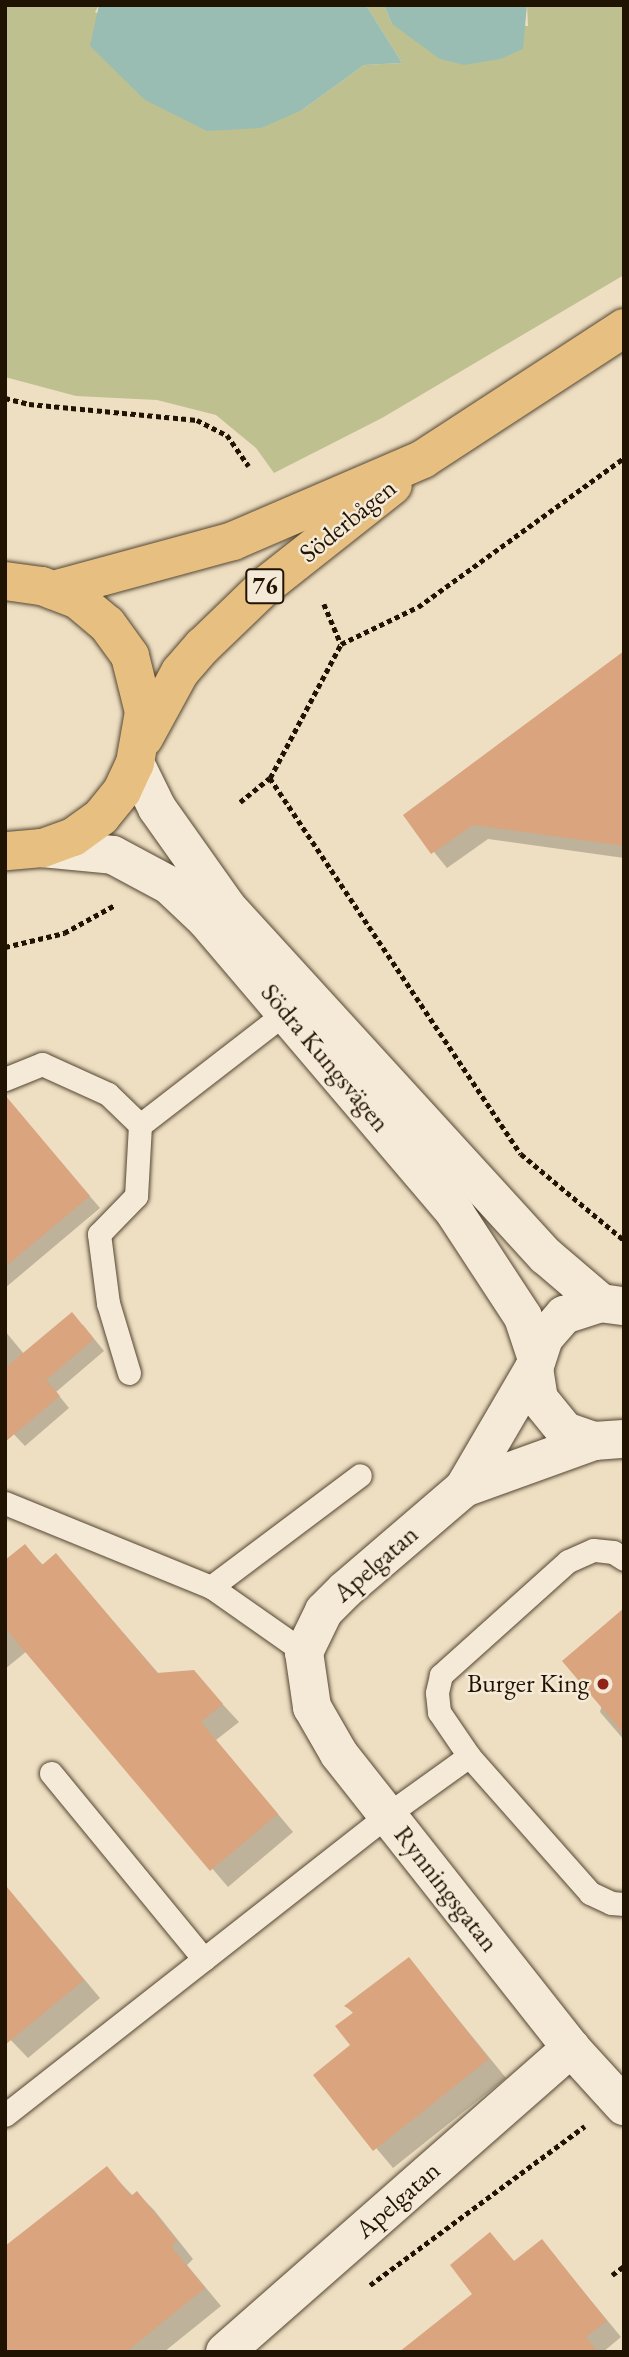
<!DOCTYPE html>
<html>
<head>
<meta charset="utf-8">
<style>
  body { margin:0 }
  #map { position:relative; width:629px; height:2357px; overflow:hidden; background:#eedfc2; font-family:"EB Garamond",serif }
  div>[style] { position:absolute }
  .green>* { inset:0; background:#bec090 }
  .water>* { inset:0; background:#99bdb2 }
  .shadow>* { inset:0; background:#0003 }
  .building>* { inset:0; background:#d9a47e }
  .path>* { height:4.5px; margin-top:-2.25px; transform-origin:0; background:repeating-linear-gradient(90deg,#211302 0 5px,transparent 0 8.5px) }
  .roads { filter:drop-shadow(0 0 2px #544632) drop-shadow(0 0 2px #544632) }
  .lane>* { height:23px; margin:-11.5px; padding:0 11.5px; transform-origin:11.5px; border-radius:11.5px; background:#f4ead7 }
  .street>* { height:38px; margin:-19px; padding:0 19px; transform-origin:19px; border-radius:19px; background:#f4ead7 }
  .secondary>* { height:38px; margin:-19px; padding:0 19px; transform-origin:19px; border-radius:19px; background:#f4ead7 }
  .primary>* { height:38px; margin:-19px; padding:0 19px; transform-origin:19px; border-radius:19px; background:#e7c081 }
  .dots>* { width:19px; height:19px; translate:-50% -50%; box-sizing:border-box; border:4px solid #f4ead7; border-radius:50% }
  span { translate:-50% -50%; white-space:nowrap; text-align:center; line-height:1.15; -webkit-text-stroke:5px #f4ead7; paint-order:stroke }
  .shield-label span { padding:2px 5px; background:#f4ead7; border:2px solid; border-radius:5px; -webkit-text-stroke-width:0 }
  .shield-label { font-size:24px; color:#211302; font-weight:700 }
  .street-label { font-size:26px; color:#211302 }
  .poi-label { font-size:26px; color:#211302 }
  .right { translate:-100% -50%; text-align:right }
  .frame { position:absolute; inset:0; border:7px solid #211302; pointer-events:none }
</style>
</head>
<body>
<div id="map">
  <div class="green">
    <i style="clip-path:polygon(5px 5px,99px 5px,95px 12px,302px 110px,364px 65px,402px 63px,366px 5px,384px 5px,392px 24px,528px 26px,527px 5px,624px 5px,624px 275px,382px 418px,274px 473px,256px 448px,216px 415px,157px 400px,76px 396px,5px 377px)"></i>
  </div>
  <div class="water">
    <i style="clip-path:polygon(99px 5px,366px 5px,402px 63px,364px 65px,302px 110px,261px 128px,207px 131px,145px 100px,90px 46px)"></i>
    <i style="clip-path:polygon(384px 5px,527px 5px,523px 49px,500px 59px,464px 65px,440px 59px,392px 24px)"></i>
  </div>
  <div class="shadow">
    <i style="clip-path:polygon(624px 653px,624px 858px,488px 839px,447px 868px,405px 816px)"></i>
    <i style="clip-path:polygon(20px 1115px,100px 1208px,5px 1288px,5px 1127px)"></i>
    <i style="clip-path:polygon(83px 1325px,104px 1351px,56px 1392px,69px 1408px,25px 1446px,5px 1425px,5px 1331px,24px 1354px)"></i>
    <i style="clip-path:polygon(25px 1546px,44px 1566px,56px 1555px,159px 1674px,193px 1672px,239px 1722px,216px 1740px,293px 1832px,228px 1887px,27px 1651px,5px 1669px,5px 1563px)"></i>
    <i style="clip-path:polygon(624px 1620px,624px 1740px,600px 1712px)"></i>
    <i style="clip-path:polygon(5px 1885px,100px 1998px,28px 2058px,5px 2034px)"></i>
    <i style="clip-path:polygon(409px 1959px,506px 2078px,393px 2168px,315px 2075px,353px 2046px,354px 2014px,347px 2007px)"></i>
    <i style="clip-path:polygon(107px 2169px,133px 2196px,137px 2193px,154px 2210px,193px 2259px,187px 2265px,221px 2306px,164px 2352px,6px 2352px)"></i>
    <i style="clip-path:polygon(490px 2235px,515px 2262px,542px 2241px,621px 2337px,603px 2352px,402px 2352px,475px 2294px)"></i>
  </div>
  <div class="building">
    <i style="clip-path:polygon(624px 651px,624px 846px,473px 825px,431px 854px,403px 815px)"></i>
    <i style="clip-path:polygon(5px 1095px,90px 1196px,5px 1267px)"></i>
    <i style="clip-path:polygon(72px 1312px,94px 1339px,46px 1380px,60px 1396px,5px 1442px,5px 1368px)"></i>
    <i style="clip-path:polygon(25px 1544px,42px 1565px,56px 1553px,157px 1673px,194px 1670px,223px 1704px,201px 1722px,278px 1814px,210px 1871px,5px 1628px,5px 1560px)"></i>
    <i style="clip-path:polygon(624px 1608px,624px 1734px,562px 1661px)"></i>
    <i style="clip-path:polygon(5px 1885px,84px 1980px,5px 2045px)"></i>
    <i style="clip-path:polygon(409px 1957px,489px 2059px,373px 2151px,313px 2075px,350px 2045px,335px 2026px,354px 2012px,344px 2006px)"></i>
    <i style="clip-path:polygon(107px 2166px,131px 2196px,137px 2191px,177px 2241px,171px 2246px,205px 2288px,126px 2352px,5px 2352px,5px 2246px)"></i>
    <i style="clip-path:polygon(490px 2232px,514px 2261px,542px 2239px,607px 2321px,586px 2337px,598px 2352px,399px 2352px,472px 2294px,450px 2265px)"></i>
  </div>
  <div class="path">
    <i style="left:5px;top:398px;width:25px;rotate:14deg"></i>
    <i style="left:29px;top:404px;width:169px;rotate:5.4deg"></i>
    <i style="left:197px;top:420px;width:34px;rotate:27deg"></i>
    <i style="left:227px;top:435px;width:38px;rotate:55deg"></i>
    <i style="left:324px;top:604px;width:43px;rotate:67deg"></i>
    <i style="left:270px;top:778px;width:452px;rotate:56.3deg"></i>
    <i style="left:521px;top:1154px;width:134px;rotate:39.9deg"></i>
    <i style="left:240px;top:802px;width:38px;rotate:-39deg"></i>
    <i style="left:270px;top:778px;width:152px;rotate:-62.1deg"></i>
    <i style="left:341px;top:644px;width:85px;rotate:-25.7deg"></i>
    <i style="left:418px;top:607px;width:254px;rotate:-35.9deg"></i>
    <i style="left:5px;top:947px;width:61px;rotate:-13.3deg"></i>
    <i style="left:64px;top:933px;width:58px;rotate:-28.8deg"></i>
    <i style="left:612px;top:2275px;width:15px;rotate:-37deg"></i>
    <i style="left:370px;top:2285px;width:267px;rotate:-36.5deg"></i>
  </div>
  <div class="roads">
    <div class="lane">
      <i style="left:5px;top:1079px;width:40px;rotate:-22deg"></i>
      <i style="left:42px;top:1064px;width:72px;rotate:24.4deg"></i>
      <i style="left:108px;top:1094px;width:45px;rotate:44.1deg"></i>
      <i style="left:140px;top:1125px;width:71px;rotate:93.2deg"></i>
      <i style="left:136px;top:1196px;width:53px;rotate:134.2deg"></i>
      <i style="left:99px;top:1234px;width:70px;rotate:82.6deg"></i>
      <i style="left:108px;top:1303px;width:73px;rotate:73.3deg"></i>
      <i style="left:140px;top:1125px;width:185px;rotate:-37.7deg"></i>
      <i style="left:5px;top:1503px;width:222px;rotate:22.2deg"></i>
      <i style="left:624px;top:1559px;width:13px;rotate:-148deg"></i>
      <i style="left:613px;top:1552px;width:20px;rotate:-174deg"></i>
      <i style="left:593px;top:1550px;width:27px;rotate:156deg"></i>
      <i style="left:568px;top:1561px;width:171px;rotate:138.1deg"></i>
      <i style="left:441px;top:1675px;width:18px;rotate:103deg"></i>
      <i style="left:437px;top:1693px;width:19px;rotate:84deg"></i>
      <i style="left:439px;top:1712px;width:53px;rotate:55.7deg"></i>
      <i style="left:469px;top:1756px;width:183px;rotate:48.5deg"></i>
      <i style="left:590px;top:1893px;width:23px;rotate:25deg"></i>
      <i style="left:611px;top:1903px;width:13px;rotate:4deg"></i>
      <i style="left:304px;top:1652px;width:113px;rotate:-145deg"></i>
      <i style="left:211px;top:1587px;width:186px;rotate:-36.9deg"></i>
      <i style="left:51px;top:1773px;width:241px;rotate:50.6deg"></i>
      <i style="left:5px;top:2115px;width:486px;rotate:-38.1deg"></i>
      <i style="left:387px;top:1815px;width:101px;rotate:-35.7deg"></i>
    </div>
    <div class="street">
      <i style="left:534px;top:1368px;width:139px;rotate:120.3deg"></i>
      <i style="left:464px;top:1488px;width:157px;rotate:139.4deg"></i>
      <i style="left:345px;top:1590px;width:30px;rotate:135deg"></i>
      <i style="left:324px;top:1611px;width:46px;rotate:116deg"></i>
      <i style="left:304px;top:1652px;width:56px;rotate:81.7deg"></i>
      <i style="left:312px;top:1707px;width:54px;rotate:60.1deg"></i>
      <i style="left:339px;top:1754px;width:375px;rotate:51.7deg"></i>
      <i style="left:571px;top:2048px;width:79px;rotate:47.6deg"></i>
      <i style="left:464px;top:1488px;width:138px;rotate:-19.9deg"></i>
      <i style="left:225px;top:2352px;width:461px;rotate:-41.3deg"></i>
    </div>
    <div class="secondary">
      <i style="left:135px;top:763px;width:50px;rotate:63.9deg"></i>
      <i style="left:157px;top:808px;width:121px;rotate:54.7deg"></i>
      <i style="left:227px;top:907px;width:473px;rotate:47.6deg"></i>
      <i style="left:546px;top:1256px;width:72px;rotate:40.5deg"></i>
      <i style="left:42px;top:848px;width:71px;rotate:5.6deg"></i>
      <i style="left:113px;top:855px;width:64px;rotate:28.2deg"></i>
      <i style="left:169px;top:885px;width:51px;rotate:43.4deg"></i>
      <i style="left:206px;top:920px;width:385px;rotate:49.6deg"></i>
      <i style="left:455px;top:1213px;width:124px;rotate:56.8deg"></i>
      <i style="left:523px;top:1317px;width:41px;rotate:71.6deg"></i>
      <i style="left:622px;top:1306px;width:21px;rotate:-172deg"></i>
      <i style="left:601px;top:1303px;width:39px;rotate:162deg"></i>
      <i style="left:564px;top:1315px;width:30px;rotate:131deg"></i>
      <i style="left:544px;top:1338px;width:32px;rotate:108deg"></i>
      <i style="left:534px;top:1368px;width:31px;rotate:81deg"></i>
      <i style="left:539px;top:1399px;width:41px;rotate:50.9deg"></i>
      <i style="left:565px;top:1431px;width:31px;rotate:19deg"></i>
      <i style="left:594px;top:1441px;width:30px;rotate:-4deg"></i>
    </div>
    <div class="primary">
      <i style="left:5px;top:581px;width:37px;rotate:8deg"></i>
      <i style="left:42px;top:586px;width:39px;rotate:21deg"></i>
      <i style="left:78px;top:600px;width:38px;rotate:40deg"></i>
      <i style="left:107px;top:624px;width:39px;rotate:54deg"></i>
      <i style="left:130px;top:656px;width:58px;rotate:76deg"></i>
      <i style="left:144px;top:712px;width:52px;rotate:100deg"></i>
      <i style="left:135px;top:763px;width:31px;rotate:115deg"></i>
      <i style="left:122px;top:791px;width:33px;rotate:129deg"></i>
      <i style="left:101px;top:817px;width:34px;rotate:144deg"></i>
      <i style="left:73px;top:837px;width:33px;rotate:160deg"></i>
      <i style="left:42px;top:848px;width:37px;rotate:175deg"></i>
      <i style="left:53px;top:590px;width:187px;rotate:-15.2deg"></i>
      <i style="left:233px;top:541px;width:207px;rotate:-23.3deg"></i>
      <i style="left:423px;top:459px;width:240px;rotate:-33.1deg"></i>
      <i style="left:144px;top:738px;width:75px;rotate:-61.4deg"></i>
      <i style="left:180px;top:672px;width:35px;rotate:-49deg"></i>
      <i style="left:203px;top:646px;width:85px;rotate:-44deg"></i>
      <i style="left:264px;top:587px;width:164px;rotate:-38.3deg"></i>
    </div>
  </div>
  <div class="dots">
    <i style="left:603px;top:1684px;background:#8f2418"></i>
  </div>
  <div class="shield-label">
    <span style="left:265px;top:586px">76</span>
  </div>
  <div class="street-label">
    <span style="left:348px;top:521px;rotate:-39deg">Söderbågen</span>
    <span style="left:325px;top:1058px;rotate:50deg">Södra Kungsvägen</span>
    <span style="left:376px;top:1564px;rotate:-41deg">Apelgatan</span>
    <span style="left:446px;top:1889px;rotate:52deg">Rynningsgatan</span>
    <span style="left:398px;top:2200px;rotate:-41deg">Apelgatan</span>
  </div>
  <div class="poi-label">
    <span class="right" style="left:589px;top:1684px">Burger King</span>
  </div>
  <div class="frame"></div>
</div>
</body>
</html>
